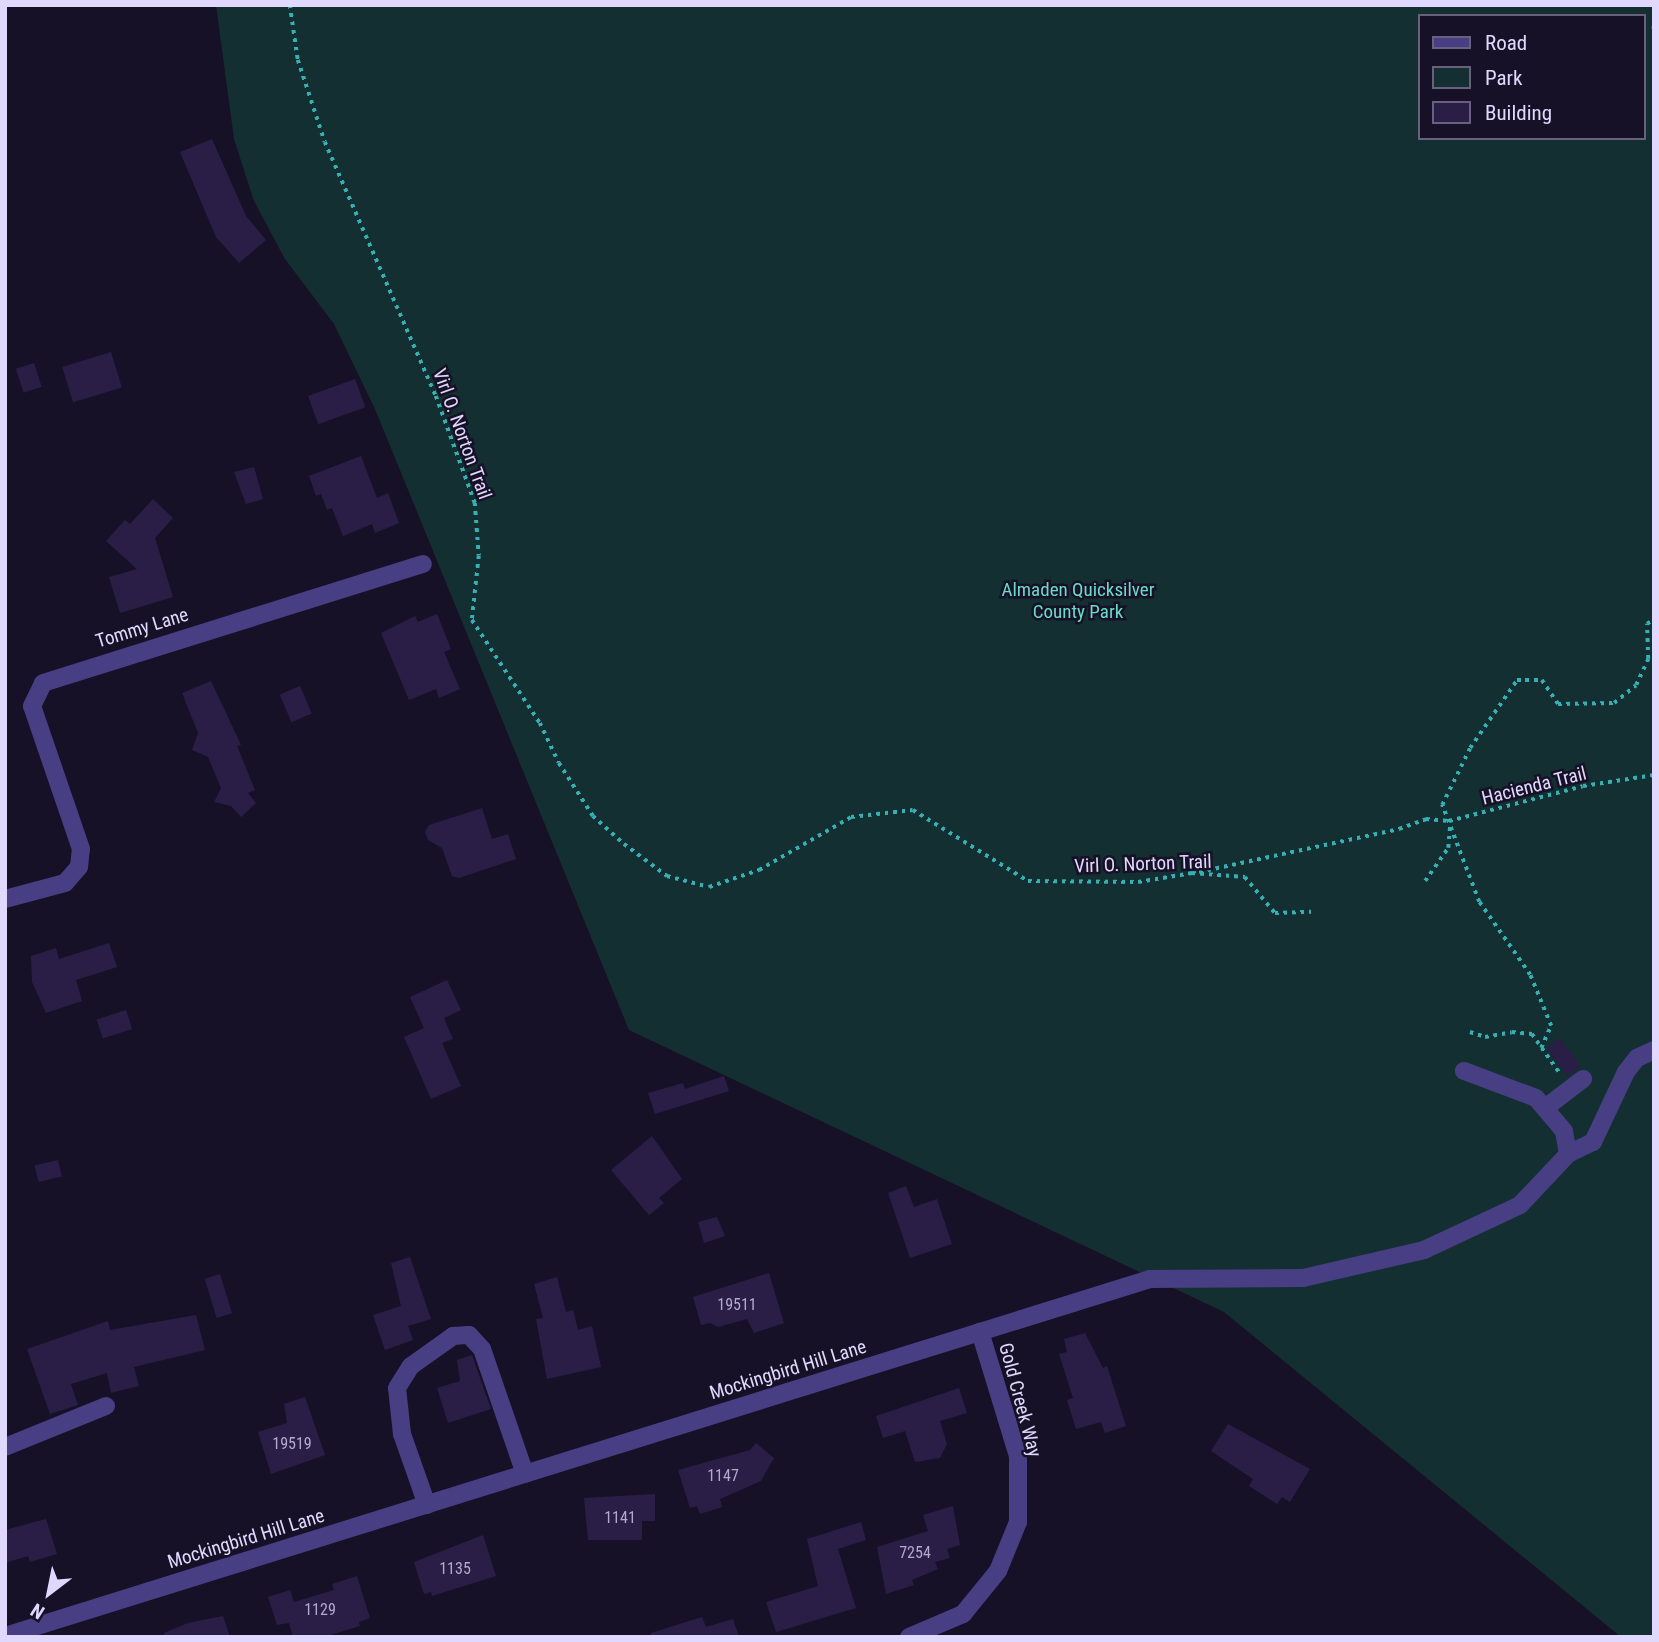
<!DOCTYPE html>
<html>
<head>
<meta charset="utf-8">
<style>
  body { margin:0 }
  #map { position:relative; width:1659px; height:1642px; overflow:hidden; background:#171127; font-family:"Roboto Condensed",sans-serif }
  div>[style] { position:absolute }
  .green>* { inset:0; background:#142f31 }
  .building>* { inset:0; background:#2a1e47; transform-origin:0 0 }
  .path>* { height:3.5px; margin-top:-1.75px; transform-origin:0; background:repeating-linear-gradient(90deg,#36b0b4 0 3.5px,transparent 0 8.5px) }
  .minor>* { height:18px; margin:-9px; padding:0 9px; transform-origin:9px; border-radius:9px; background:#483e84 }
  span { translate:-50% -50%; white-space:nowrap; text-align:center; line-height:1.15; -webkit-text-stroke:5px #171127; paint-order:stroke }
  .number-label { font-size:16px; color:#b3aad0 }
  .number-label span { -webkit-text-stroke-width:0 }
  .street-label { font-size:19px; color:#e1d9fd }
  .park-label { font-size:19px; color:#68dbc9 }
  .frame { position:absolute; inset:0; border:7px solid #e1d9fd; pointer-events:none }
  .legend { position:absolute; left:1418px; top:14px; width:228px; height:126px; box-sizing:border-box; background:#171127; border:2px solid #68617d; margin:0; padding:9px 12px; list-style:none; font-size:21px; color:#e1d9fd }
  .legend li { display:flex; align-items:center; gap:14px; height:35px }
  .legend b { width:35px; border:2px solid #68617d }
  .north { position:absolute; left:14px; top:1558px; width:70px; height:70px; -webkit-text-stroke:5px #171127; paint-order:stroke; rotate:212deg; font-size:19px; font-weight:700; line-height:28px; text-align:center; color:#e1d9fd }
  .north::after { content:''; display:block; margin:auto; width:24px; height:32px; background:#e1d9fd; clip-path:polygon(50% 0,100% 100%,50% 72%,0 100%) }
</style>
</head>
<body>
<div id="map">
  <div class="green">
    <i style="clip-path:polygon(evenodd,216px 5px,1654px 5px,1654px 1637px,1621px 1637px,1224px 1312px,629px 1030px,375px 409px,334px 324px,285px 259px,254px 201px,234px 139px,216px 5px,1419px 16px,1643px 16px,1643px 138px,1419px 138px,1419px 16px)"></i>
  </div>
  <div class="building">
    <i style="clip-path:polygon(212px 139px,246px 216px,266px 240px,239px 263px,216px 237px,180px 152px)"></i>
    <i style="left:111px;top:352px;width:37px;height:51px;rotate:73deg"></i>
    <i style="left:34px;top:363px;width:25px;height:19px;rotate:72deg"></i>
    <i style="left:355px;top:379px;width:30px;height:50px;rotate:70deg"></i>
    <i style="clip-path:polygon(361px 456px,377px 498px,388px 493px,399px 523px,375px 533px,372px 524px,343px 536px,332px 508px,327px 510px,321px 494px,316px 496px,309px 476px)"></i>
    <i style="clip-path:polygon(254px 467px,263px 499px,246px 504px,234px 472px)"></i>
    <i style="clip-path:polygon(153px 499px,173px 518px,155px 538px,173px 597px,120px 613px,109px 577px,137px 569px,106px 541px,125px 520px,130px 524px)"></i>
    <i style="clip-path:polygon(437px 614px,451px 649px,444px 652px,460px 689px,439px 698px,436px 689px,409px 700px,381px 633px,415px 616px,418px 622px)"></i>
    <i style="clip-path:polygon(211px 681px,241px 745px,237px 746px,255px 790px,248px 793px,256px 803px,241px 817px,231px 806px,214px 802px,221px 788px,208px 757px,192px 750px,198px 733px,182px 693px)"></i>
    <i style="left:300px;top:686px;width:30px;height:22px;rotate:67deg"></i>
    <i style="clip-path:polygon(482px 808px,492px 839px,508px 834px,516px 859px,459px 878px,452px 876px,442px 848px,428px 840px,425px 832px,429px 825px)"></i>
    <i style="clip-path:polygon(109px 943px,117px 967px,76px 980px,82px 1001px,46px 1013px,32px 982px,31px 956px,56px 948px,59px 959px)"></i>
    <i style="clip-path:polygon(447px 980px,461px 1010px,444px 1018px,453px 1039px,442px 1043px,461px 1086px,431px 1099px,404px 1037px,424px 1028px,410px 997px)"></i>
    <i style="left:126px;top:1010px;width:20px;height:31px;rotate:72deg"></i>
    <i style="left:1560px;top:1038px;width:35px;height:17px;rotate:53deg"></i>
    <i style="clip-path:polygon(724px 1076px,729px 1091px,655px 1114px,648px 1093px,683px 1083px,685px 1089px)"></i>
    <i style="clip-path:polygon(652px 1136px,682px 1179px,659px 1198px,664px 1203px,649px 1215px,611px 1170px)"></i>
    <i style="left:58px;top:1160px;width:17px;height:24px;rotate:77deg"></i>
    <i style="clip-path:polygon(906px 1186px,914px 1207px,937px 1199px,952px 1244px,910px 1258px,888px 1193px)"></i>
    <i style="clip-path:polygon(717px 1217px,725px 1236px,704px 1243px,698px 1222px)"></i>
    <i style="clip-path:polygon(410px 1257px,431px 1319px,408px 1326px,413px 1340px,385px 1350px,373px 1315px,401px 1306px,391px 1263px)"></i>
    <i style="clip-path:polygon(769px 1273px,784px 1323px,754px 1333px,747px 1319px,718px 1327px,710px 1323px,701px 1325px,693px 1297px)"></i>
    <i style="left:220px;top:1274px;width:41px;height:16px;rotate:73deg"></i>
    <i style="clip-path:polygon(557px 1277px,566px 1312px,573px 1310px,578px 1330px,592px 1326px,601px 1367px,547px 1379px,536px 1319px,543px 1318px,534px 1284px)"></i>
    <i style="clip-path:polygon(196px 1315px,205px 1350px,134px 1367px,139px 1386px,111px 1393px,107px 1373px,71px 1384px,78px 1405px,50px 1414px,27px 1349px,108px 1321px,110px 1330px)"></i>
    <i style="clip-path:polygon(1085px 1333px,1103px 1368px,1107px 1366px,1126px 1426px,1105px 1433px,1101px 1422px,1076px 1429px,1067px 1400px,1073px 1398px,1059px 1354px,1067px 1352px,1064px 1339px)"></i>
    <i style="clip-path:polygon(472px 1355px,491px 1409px,448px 1423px,437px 1388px,460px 1381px,457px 1360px)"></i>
    <i style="clip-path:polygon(959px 1388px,967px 1413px,940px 1421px,947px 1444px,940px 1458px,915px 1462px,905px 1431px,883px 1438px,876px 1416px)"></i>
    <i style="clip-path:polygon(305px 1397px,325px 1455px,271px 1474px,258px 1432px,287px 1423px,284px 1404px)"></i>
    <i style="clip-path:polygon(1228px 1424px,1310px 1469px,1290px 1502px,1282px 1497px,1277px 1504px,1249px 1486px,1253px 1479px,1211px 1451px)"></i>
    <i style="clip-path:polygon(756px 1443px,774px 1458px,761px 1481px,720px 1499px,722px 1507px,700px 1514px,697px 1506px,690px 1508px,678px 1470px,750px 1450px)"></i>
    <i style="clip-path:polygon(655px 1494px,655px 1521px,642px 1521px,642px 1540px,588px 1540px,584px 1498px)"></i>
    <i style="clip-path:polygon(953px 1506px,960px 1545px,947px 1549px,950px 1558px,935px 1562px,938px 1569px,912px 1580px,914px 1585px,886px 1594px,877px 1547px,928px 1531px,923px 1515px)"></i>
    <i style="clip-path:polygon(46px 1519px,57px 1554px,30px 1562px,28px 1556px,5px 1563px,5px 1530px)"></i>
    <i style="clip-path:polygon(861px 1522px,866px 1540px,838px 1549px,856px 1608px,776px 1632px,766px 1602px,818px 1586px,807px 1539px)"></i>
    <i style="clip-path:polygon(483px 1535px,496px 1576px,432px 1596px,431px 1592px,424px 1594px,414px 1562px)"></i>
    <i style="clip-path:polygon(357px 1576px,370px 1618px,359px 1622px,360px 1626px,324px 1637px,293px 1637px,289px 1623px,277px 1625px,268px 1597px,290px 1590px,294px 1602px,334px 1590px,332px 1584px)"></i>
    <i style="clip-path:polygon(223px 1616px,230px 1637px,165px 1637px,164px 1633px,188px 1623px)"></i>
    <i style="clip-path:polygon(702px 1617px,706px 1627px,733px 1619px,739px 1637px,651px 1637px,651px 1633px)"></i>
  </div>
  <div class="path">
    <i style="left:290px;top:5px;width:56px;rotate:81.7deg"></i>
    <i style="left:298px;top:60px;width:86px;rotate:71.8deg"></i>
    <i style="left:325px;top:142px;width:277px;rotate:66.4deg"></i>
    <i style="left:436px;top:396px;width:114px;rotate:70deg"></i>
    <i style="left:475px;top:503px;width:53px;rotate:85.7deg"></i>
    <i style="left:479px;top:556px;width:64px;rotate:96.2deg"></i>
    <i style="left:472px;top:620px;width:123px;rotate:56.6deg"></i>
    <i style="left:540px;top:723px;width:44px;rotate:64.6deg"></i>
    <i style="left:559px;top:763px;width:63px;rotate:57.3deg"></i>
    <i style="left:593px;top:816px;width:42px;rotate:42.1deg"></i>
    <i style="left:624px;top:844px;width:54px;rotate:36.7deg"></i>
    <i style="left:667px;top:876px;width:43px;rotate:14.7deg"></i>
    <i style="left:709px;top:887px;width:53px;rotate:-18.8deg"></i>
    <i style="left:759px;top:870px;width:106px;rotate:-29.9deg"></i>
    <i style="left:851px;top:817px;width:62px;rotate:-6.4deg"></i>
    <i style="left:913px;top:810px;width:135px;rotate:31.7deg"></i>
    <i style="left:1028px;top:881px;width:110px;rotate:0.5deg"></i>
    <i style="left:1138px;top:882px;width:55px;rotate:-9.5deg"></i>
    <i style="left:1192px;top:873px;width:53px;rotate:4.3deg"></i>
    <i style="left:1245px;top:877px;width:47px;rotate:50.2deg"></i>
    <i style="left:1275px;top:913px;width:36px;rotate:-2deg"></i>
    <i style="left:1654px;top:26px;width:7px;rotate:90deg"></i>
    <i style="left:1199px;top:872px;width:205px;rotate:-12.1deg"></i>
    <i style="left:1399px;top:829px;width:29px;rotate:-20deg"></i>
    <i style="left:1426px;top:819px;width:23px;rotate:5deg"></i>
    <i style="left:1449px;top:821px;width:138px;rotate:-14.6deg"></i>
    <i style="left:1583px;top:786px;width:72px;rotate:-8.8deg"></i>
    <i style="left:1425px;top:881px;width:40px;rotate:-55.1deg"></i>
    <i style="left:1448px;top:848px;width:22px;rotate:-85deg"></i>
    <i style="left:1470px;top:1032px;width:16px;rotate:18deg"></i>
    <i style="left:1485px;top:1037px;width:27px;rotate:-10deg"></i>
    <i style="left:1512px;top:1032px;width:20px;rotate:6deg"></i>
    <i style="left:1532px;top:1034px;width:50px;rotate:54.7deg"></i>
    <i style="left:1541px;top:1048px;width:24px;rotate:-66deg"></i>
    <i style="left:1551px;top:1026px;width:55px;rotate:-112.4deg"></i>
    <i style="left:1530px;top:975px;width:89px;rotate:-124.9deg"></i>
    <i style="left:1479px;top:902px;width:104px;rotate:-110.9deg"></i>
    <i style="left:1442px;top:805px;width:64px;rotate:-63.8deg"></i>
    <i style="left:1470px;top:748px;width:83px;rotate:-55.3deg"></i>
    <i style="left:1517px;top:680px;width:25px"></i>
    <i style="left:1542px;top:680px;width:29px;rotate:56deg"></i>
    <i style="left:1558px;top:704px;width:56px;rotate:-1deg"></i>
    <i style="left:1614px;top:703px;width:28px;rotate:-39deg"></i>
    <i style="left:1636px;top:685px;width:29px;rotate:-65deg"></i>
    <i style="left:1648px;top:659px;width:35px;rotate:-92deg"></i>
    <i style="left:1647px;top:624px;width:9px;rotate:-36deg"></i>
  </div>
  <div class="minor">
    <i style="left:5px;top:899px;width:62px;rotate:-14.9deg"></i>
    <i style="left:65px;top:883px;width:21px;rotate:-49deg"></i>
    <i style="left:79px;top:867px;width:18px;rotate:-84deg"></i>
    <i style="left:81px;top:849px;width:151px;rotate:-108.9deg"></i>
    <i style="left:32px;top:706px;width:25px;rotate:-64deg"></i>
    <i style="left:43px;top:683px;width:398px;rotate:-17.4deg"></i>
    <i style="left:1545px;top:1108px;width:48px;rotate:-37.3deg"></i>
    <i style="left:1568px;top:1154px;width:28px;rotate:-26deg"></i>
    <i style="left:1593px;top:1142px;width:77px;rotate:-64.8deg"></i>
    <i style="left:1626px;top:1072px;width:18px;rotate:-52deg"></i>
    <i style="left:1637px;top:1058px;width:19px;rotate:-25deg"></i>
    <i style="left:5px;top:1447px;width:109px;rotate:-22.1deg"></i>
    <i style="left:427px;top:1505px;width:75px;rotate:-109.4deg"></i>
    <i style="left:402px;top:1434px;width:46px;rotate:-96.2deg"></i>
    <i style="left:397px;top:1388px;width:26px;rotate:-58deg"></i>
    <i style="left:411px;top:1366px;width:52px;rotate:-35.5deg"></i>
    <i style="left:453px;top:1336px;width:16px;rotate:-4deg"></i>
    <i style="left:469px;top:1335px;width:19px;rotate:47deg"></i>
    <i style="left:482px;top:1349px;width:132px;rotate:71deg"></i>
    <i style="left:5px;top:1636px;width:1199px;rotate:-17.32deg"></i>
    <i style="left:1150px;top:1279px;width:153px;rotate:-0.4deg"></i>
    <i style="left:1303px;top:1278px;width:124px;rotate:-13deg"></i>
    <i style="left:1424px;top:1250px;width:106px;rotate:-25.1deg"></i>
    <i style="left:1520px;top:1205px;width:70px;rotate:-46.7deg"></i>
    <i style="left:1568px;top:1154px;width:23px;rotate:-100deg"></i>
    <i style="left:1564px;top:1131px;width:43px;rotate:-130.3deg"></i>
    <i style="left:1536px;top:1098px;width:77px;rotate:-159.4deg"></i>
    <i style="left:909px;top:1637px;width:59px;rotate:-23.1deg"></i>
    <i style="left:963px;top:1614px;width:55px;rotate:-50.9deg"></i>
    <i style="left:998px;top:1571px;width:53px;rotate:-67.8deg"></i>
    <i style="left:1018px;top:1522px;width:66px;rotate:-90deg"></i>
    <i style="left:1018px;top:1456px;width:130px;rotate:-107deg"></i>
  </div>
  <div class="number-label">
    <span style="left:737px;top:1305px">19511</span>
    <span style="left:292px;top:1444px">19519</span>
    <span style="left:723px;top:1476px">1147</span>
    <span style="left:620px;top:1518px">1141</span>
    <span style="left:915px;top:1553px">7254</span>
    <span style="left:455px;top:1569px">1135</span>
    <span style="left:320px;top:1610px">1129</span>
  </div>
  <div class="street-label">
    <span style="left:462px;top:434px;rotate:70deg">Virl O. Norton Trail</span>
    <span style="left:142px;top:628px;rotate:-17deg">Tommy Lane</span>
    <span style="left:1534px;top:786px;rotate:-14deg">Hacienda Trail</span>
    <span style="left:1143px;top:864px;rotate:-2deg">Virl O. Norton Trail</span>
    <span style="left:788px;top:1370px;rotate:-17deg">Mockingbird Hill Lane</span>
    <span style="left:1020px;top:1400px;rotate:75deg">Gold Creek Way</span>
    <span style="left:246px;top:1539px;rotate:-17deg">Mockingbird Hill Lane</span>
  </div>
  <div class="park-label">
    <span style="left:1078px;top:601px">Almaden Quicksilver<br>County Park</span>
  </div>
  <div class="frame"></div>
  <ul class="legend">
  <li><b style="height:9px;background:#483e84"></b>Road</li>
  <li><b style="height:19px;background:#142f31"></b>Park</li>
  <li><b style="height:19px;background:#2a1e47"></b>Building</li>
  </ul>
  <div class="north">N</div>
</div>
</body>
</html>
